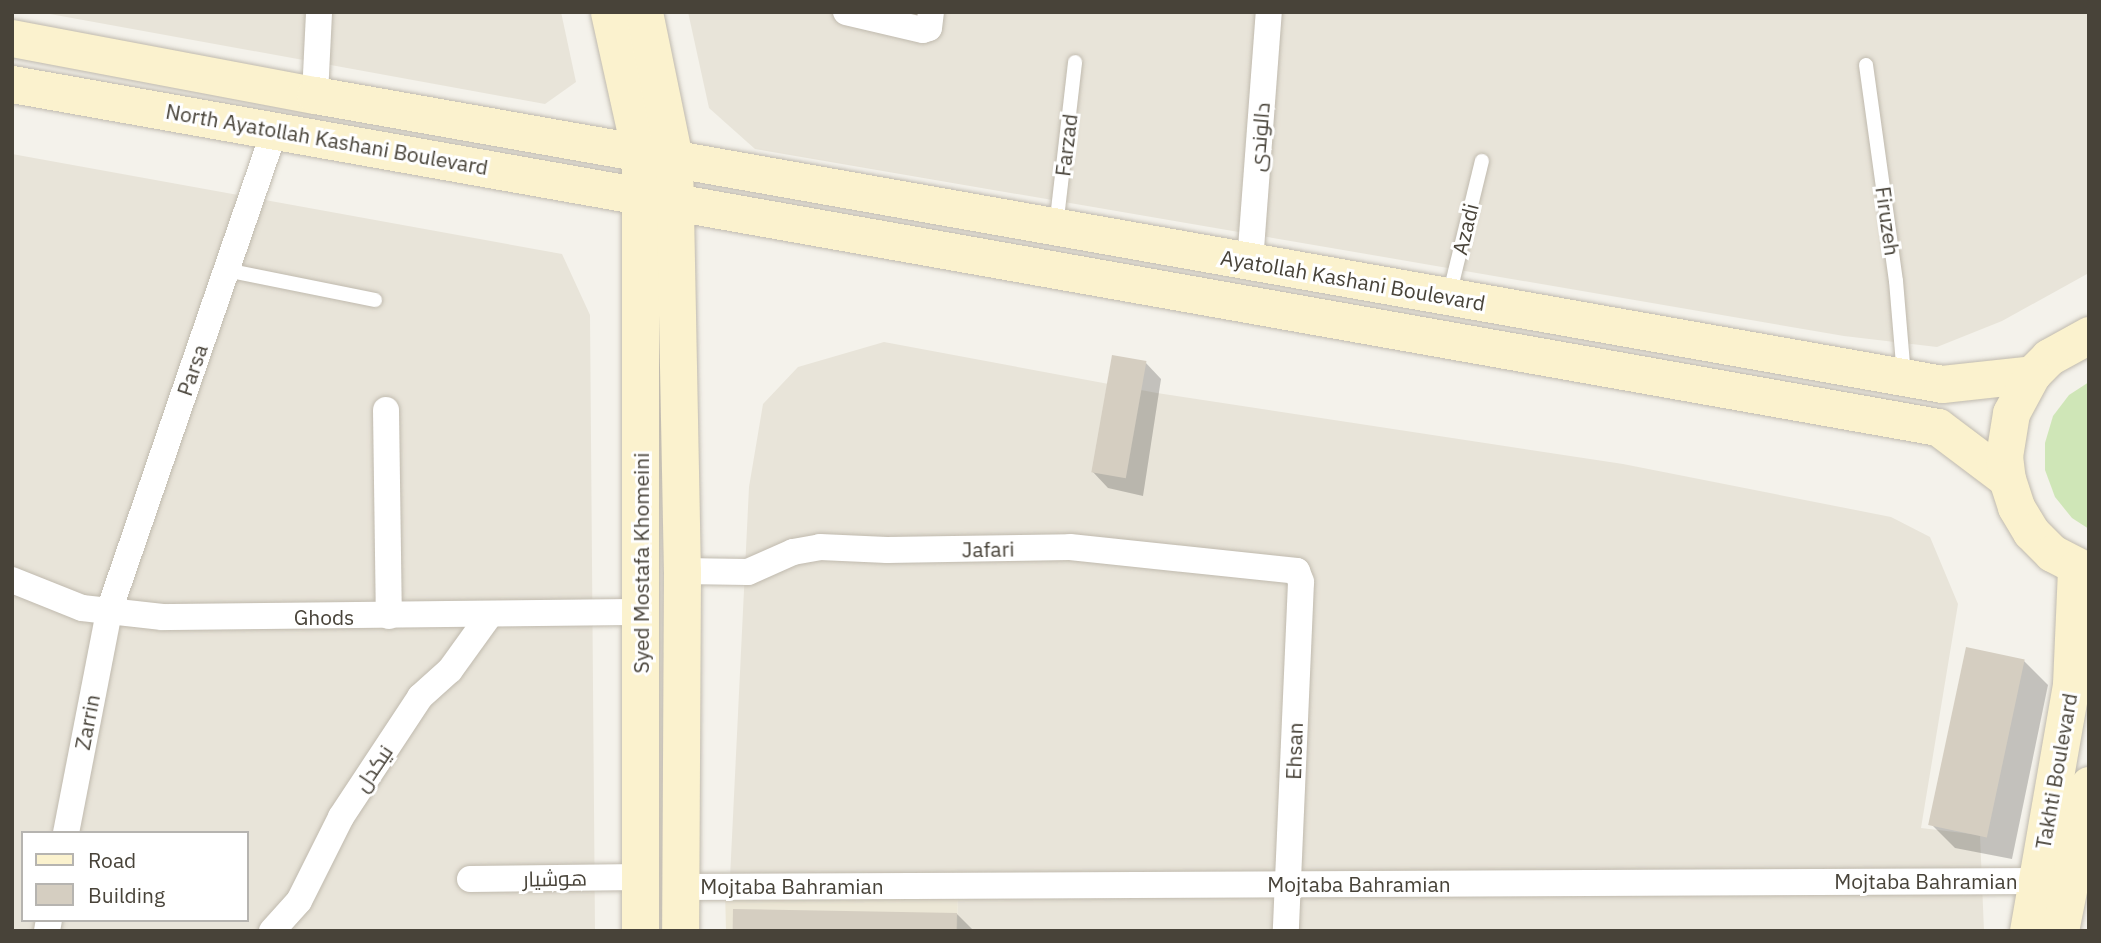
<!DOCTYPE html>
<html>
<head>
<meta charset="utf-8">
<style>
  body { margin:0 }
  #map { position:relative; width:2101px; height:943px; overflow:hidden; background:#f4f2eb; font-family:"IBM Plex Sans",Cairo,sans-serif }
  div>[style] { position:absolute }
  .residential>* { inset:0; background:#e8e4d9 }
  .education>* { inset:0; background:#ece7d6 }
  .green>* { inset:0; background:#cfe6b7 }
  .shadow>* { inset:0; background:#0003 }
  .building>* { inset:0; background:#d5cec1; transform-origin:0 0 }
  .roads { filter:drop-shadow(0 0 2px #c0baae) drop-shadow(0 0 2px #c0baae) }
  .service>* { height:14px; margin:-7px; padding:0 7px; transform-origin:7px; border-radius:7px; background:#fff }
  .minor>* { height:26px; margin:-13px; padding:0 13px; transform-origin:13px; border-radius:13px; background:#fff }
  .secondary>* { height:37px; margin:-18.5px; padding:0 18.5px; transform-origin:18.5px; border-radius:18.5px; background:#fbf2ce }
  span { translate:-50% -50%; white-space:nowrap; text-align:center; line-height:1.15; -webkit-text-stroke:6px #fff; paint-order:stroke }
  .street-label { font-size:21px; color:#484339 }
  .frame { position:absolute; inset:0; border:14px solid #484339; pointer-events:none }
  .legend { position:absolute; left:21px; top:831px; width:228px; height:91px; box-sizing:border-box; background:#fff; border:2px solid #b6b4b0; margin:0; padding:9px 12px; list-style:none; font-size:21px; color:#484339 }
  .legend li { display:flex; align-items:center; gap:14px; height:35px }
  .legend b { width:35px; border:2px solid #b6b4b0 }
</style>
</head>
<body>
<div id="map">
  <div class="residential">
    <i style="clip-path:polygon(39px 12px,561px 12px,576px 82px,545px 104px)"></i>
    <i style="clip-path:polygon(688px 12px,2089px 12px,2089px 266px,2087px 274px,2002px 321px,1937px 347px,1844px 336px,755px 149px,709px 108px)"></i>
    <i style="clip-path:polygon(evenodd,12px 154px,562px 254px,590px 315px,595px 931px,12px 931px,12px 154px,23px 833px,247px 833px,247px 920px,23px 920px,23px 833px)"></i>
    <i style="clip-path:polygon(884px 342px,1157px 393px,1623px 464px,1891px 517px,1930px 537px,1958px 604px,1921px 828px,1980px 835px,1984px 931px,957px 931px,958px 896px,730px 878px,749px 487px,763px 404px,798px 367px)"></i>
  </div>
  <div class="education">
    <i style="clip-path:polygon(725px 889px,958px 896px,957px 931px,726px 931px)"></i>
  </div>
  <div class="green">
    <i style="clip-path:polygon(2089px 382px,2089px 529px,2072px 518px,2055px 497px,2045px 470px,2045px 443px,2053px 416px,2069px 395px)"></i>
  </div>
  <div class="shadow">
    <i style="clip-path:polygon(1145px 362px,1161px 379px,1143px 496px,1108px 488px,1092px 471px)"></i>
    <i style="clip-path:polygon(2024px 661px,2048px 685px,2012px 859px,1955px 848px,1931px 824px)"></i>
    <i style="clip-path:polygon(956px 913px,974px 931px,735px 931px)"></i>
  </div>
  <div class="building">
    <i style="left:1112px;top:355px;width:35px;height:119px;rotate:10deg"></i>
    <i style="left:1966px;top:647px;width:60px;height:182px;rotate:12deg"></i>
    <i style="left:733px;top:909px;width:224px;height:22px;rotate:1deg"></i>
  </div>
  <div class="roads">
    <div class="service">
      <i style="left:1866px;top:65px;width:218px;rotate:82.1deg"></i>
      <i style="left:1896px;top:281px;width:95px;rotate:85.2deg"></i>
      <i style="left:1056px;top:227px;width:166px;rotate:-83.4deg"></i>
      <i style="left:226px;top:270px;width:152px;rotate:11.4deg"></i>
      <i style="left:1449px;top:296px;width:139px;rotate:-76.3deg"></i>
    </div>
    <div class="minor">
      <i style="left:846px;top:12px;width:79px;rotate:13.2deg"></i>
      <i style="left:923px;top:30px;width:6px;rotate:-18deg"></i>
      <i style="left:929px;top:28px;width:16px;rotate:-83deg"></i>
      <i style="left:315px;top:95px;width:83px;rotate:-87.2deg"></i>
      <i style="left:1250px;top:262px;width:251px;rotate:-85.7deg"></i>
      <i style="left:386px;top:410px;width:206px;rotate:89.2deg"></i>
      <i style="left:682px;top:571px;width:66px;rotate:0.9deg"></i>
      <i style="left:748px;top:572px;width:49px;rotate:-24deg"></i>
      <i style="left:793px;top:552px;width:27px;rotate:-10deg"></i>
      <i style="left:820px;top:547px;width:67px;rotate:2.6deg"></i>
      <i style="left:887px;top:550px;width:183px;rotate:-0.9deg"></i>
      <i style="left:1070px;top:547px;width:228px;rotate:6deg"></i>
      <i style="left:1297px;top:571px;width:12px;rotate:70deg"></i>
      <i style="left:1301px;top:582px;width:349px;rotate:92.5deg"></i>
      <i style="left:12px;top:580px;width:75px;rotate:21.8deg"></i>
      <i style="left:82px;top:608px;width:81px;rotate:6.4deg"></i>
      <i style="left:162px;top:617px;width:479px;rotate:-0.6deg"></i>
      <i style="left:66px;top:833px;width:226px;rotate:-79deg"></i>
      <i style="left:109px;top:611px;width:510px;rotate:-71deg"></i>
      <i style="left:470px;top:879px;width:171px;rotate:-0.7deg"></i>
      <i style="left:680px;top:887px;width:1357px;rotate:-0.25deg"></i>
      <i style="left:47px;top:931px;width:11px;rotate:-80deg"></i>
      <i style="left:272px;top:931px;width:40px;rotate:-48deg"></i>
      <i style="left:299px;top:901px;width:94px;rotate:-63.4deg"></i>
      <i style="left:341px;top:817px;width:144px;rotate:-56.6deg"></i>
      <i style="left:420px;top:697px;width:40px;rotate:-42deg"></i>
      <i style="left:450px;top:670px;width:67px;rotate:-54.2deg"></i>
    </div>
    <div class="secondary">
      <i style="left:609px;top:12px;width:143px;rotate:77.5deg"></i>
      <i style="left:640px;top:152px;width:779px;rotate:90deg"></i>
      <i style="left:644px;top:12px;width:149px;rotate:78.4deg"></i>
      <i style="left:674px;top:158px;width:413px;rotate:88.9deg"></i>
      <i style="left:682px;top:571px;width:360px;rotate:90.3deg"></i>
      <i style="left:12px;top:38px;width:308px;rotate:10.7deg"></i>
      <i style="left:315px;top:95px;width:1652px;rotate:10.07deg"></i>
      <i style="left:1942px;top:384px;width:91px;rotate:-6.3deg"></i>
      <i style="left:12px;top:84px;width:1956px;rotate:10.1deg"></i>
      <i style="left:1938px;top:427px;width:86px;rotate:37deg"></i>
      <i style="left:2089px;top:335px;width:46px;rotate:151.2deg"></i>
      <i style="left:2049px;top:357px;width:24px;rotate:135deg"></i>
      <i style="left:2032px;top:374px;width:44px;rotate:118.3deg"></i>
      <i style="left:2011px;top:413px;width:44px;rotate:99.2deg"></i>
      <i style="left:2004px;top:456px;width:23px;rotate:83deg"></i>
      <i style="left:2007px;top:479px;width:29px;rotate:72deg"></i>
      <i style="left:2016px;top:507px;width:29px;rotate:59deg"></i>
      <i style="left:2031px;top:532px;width:30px;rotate:45deg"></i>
      <i style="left:2052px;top:553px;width:42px;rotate:27.2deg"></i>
      <i style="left:2028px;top:931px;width:251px;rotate:-80.1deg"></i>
      <i style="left:2071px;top:684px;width:116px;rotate:-87.5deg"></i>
      <i style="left:2060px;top:931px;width:149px;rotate:-78.8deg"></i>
    </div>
  </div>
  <div class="street-label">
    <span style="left:1259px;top:137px;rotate:-85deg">دالوندی</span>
    <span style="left:327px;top:139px;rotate:10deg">North Ayatollah Kashani Boulevard</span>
    <span style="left:1066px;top:145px;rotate:-83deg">Farzad</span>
    <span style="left:1888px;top:221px;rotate:82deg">Firuzeh</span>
    <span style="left:1465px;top:229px;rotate:-76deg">Azadi</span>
    <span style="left:1353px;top:280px;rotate:10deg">Ayatollah Kashani Boulevard</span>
    <span style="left:192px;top:370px;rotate:-71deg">Parsa</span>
    <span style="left:988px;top:549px;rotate:-1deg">Jafari</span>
    <span style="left:641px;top:563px;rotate:-90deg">Syed Mostafa Khomeini</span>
    <span style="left:324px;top:617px">Ghods</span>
    <span style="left:87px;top:722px;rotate:-79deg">Zarrin</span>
    <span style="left:1294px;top:751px;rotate:-88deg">Ehsan</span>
    <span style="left:373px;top:768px;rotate:-56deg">نیکدل</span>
    <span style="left:2056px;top:771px;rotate:-80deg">Takhti Boulevard</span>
    <span style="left:555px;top:878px;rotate:-1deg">هوشیار</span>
    <span style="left:1926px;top:881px">Mojtaba Bahramian</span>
    <span style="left:1359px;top:884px">Mojtaba Bahramian</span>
    <span style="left:792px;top:886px">Mojtaba Bahramian</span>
  </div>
  <div class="frame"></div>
  <ul class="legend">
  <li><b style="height:9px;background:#fbf2ce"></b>Road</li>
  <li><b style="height:19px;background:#d5cec1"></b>Building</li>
  </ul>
</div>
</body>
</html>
